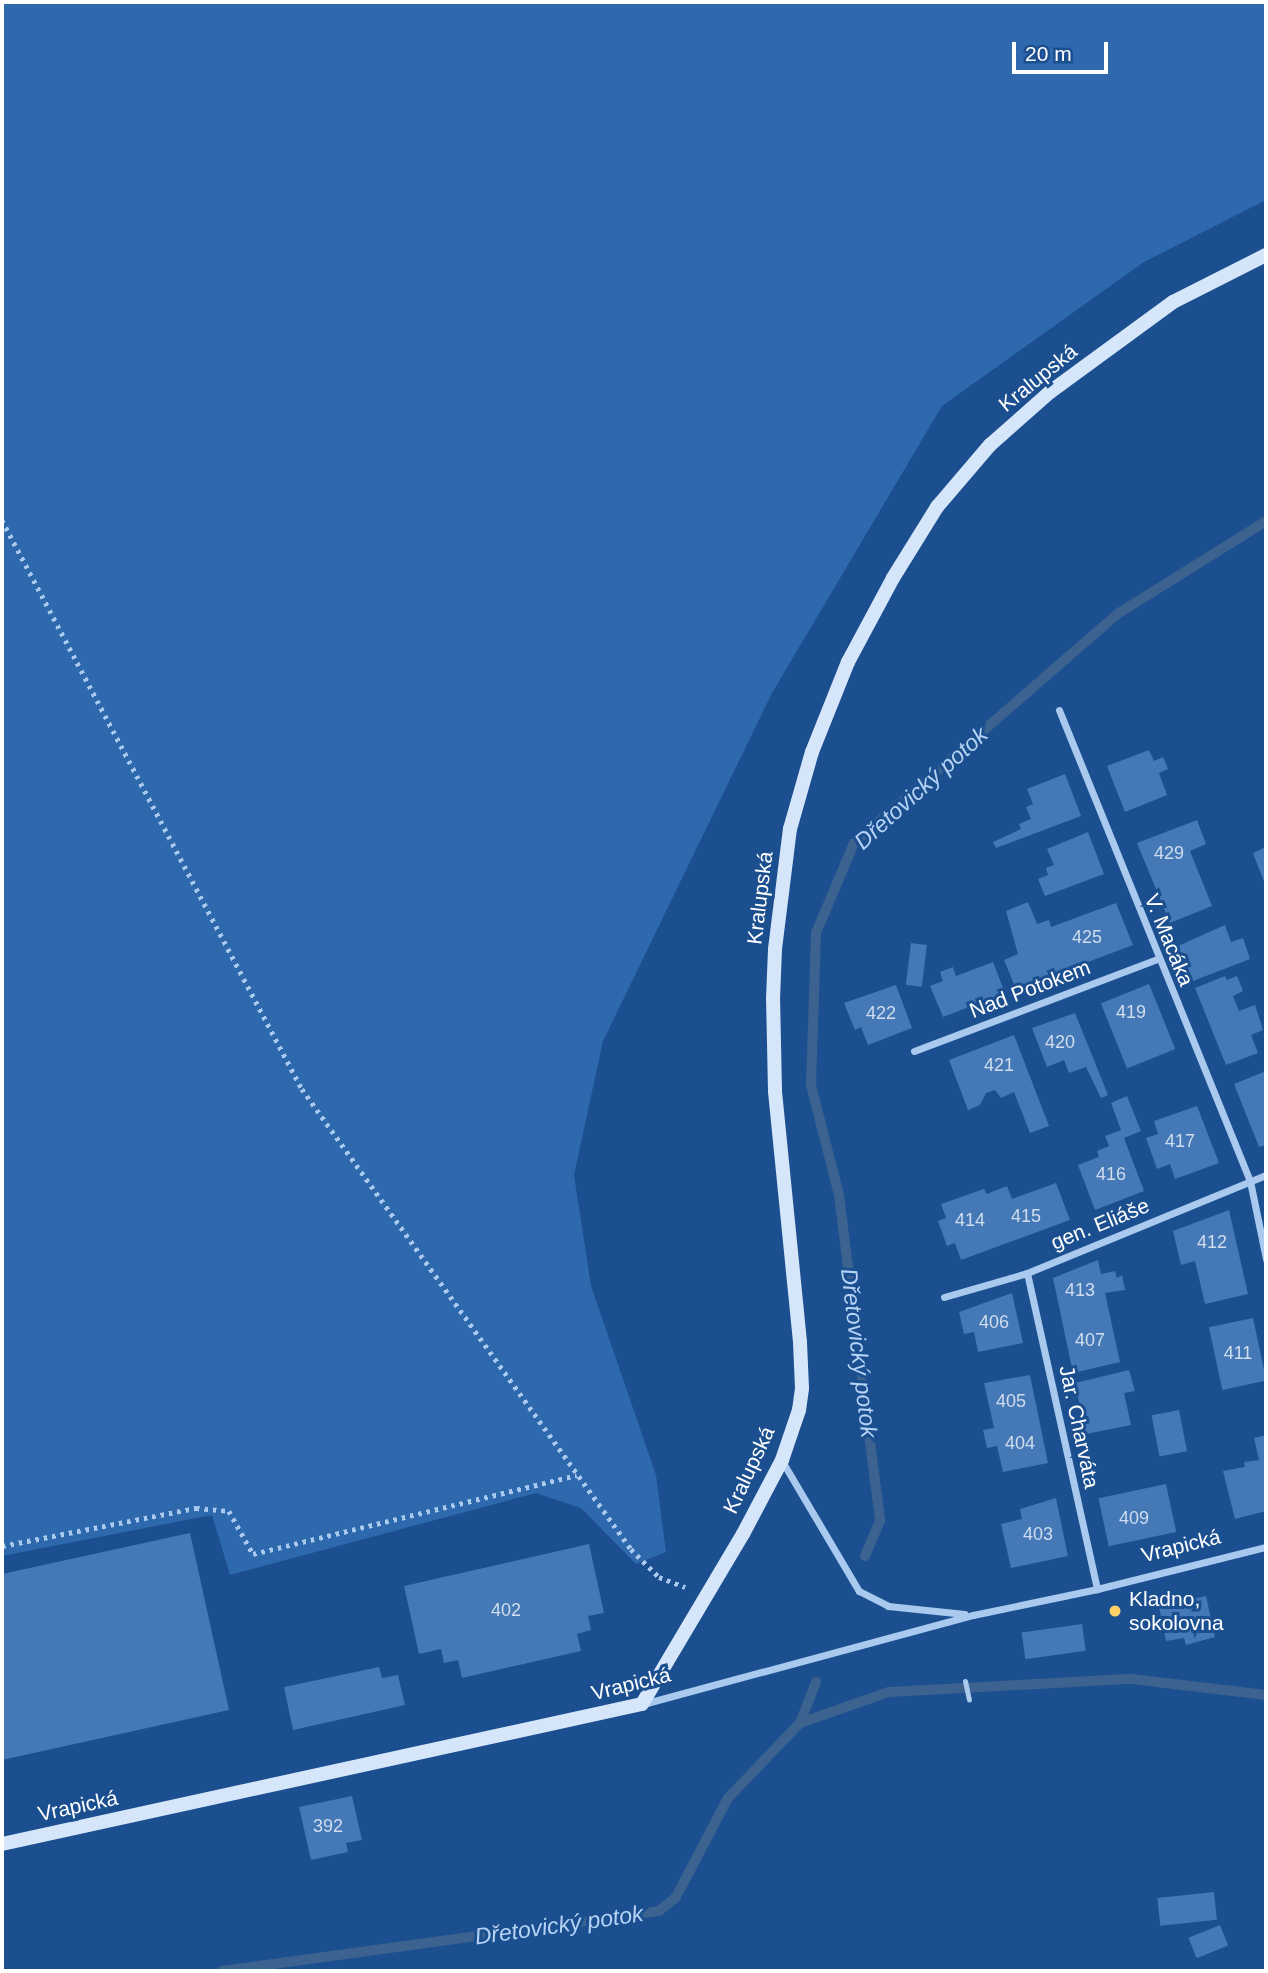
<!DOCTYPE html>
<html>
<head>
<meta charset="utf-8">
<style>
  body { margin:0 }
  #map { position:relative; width:1268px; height:1973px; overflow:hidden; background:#1b4f8f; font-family:Arial,sans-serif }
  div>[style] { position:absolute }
  .green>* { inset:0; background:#2e69ad }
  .stream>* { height:10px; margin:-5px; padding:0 5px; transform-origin:5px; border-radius:5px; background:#3c6290 }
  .building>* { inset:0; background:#4478b7; transform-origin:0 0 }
  .path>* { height:4.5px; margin-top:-2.25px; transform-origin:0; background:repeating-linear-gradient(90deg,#a9c9ee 0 3.5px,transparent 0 8.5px) }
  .lane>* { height:5px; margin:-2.5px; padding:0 2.5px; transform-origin:2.5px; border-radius:2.5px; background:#a9c9ee }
  .street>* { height:7px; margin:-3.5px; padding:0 3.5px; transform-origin:3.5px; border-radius:3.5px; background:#a9c9ee }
  .secondary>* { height:14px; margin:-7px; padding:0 7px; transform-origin:7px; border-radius:7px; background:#d6e6fa }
  .dots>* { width:19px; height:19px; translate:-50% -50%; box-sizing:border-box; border:4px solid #1b4f8f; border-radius:50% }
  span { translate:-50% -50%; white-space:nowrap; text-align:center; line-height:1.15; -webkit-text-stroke:6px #1b4f8f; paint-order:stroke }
  .number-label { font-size:18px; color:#d0dded }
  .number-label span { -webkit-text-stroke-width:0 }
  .street-label { font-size:21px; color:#fff }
  .poi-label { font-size:21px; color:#fff }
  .left { translate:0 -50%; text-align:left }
  .water-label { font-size:23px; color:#b5d3f5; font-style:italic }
  .frame { position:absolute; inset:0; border:4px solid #fff; pointer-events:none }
  .scale { position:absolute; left:1012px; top:42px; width:96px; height:32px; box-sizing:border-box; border:4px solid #fff; border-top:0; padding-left:9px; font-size:21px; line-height:24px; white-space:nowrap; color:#fff; -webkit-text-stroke:5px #1b4f8f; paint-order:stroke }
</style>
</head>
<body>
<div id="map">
  <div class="green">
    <i style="clip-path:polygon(2px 2px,1266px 2px,1266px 200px,1144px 262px,942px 406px,772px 693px,603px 1041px,574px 1175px,591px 1286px,656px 1475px,666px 1552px,636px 1564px,581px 1508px,536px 1493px,230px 1575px,212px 1515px,2px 1556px)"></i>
  </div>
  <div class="stream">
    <i style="left:865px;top:1556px;width:39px;rotate:-67deg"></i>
    <i style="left:880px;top:1520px;width:328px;rotate:-97.2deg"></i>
    <i style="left:839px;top:1195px;width:114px;rotate:-104.3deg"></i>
    <i style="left:811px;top:1085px;width:152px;rotate:-88.1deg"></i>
    <i style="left:816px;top:933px;width:98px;rotate:-67.1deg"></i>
    <i style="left:854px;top:843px;width:351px;rotate:-41deg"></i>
    <i style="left:1119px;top:613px;width:173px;rotate:-32deg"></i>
    <i style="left:800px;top:1723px;width:94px;rotate:-19.2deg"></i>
    <i style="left:889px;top:1692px;width:243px;rotate:-3.1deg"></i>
    <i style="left:1132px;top:1679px;width:135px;rotate:6.8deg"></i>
    <i style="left:222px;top:1971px;width:441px;rotate:-7.8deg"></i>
    <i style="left:659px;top:1911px;width:22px;rotate:-39deg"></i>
    <i style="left:676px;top:1897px;width:112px;rotate:-62.3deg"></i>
    <i style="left:728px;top:1798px;width:104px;rotate:-46.2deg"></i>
    <i style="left:800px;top:1723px;width:44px;rotate:-68.7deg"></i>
  </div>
  <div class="building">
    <i style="clip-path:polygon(1149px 750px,1154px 761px,1163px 757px,1168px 769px,1159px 773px,1167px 795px,1125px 812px,1107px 766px)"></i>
    <i style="clip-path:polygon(1065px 774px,1081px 816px,996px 848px,993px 842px,1021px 829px,1019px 824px,1031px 819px,1026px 807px,1033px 804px,1027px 789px)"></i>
    <i style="clip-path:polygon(1197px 820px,1206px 844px,1190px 851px,1212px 906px,1170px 923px,1137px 843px)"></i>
    <i style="clip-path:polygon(1088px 832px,1104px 874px,1045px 896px,1038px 879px,1048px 875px,1046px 868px,1054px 865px,1047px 849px)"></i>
    <i style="clip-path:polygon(1266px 847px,1266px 887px,1253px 853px)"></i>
    <i style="clip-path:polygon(1028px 902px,1037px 924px,1049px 920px,1051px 927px,1116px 903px,1133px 945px,1016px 989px,1004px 960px,1018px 954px,1006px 911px)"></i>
    <i style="clip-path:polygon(1225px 925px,1231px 942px,1243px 938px,1250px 959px,1193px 981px,1178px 946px)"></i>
    <i style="left:911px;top:943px;width:16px;height:42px;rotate:7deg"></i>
    <i style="clip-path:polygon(993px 962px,1005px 993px,943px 1017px,930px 986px,943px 981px,940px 972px,953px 967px,956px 976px)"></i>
    <i style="clip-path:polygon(1225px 976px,1227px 980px,1237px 976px,1243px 991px,1233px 996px,1239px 1011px,1255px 1005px,1263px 1030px,1251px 1035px,1258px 1053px,1226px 1065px,1195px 988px)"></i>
    <i style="left:1149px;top:984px;width:70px;height:52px;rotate:68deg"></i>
    <i style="clip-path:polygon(896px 985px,912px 1028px,868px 1045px,861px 1027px,855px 1030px,844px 1003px)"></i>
    <i style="clip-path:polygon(1075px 1013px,1108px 1095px,1101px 1098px,1086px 1067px,1069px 1073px,1064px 1060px,1047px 1067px,1032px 1028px)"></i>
    <i style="clip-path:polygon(1014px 1035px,1049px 1126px,1030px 1133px,1014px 1092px,1001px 1098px,995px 1090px,986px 1093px,980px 1105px,968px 1110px,949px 1060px)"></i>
    <i style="clip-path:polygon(1266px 1071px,1266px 1145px,1259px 1147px,1234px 1084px)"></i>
    <i style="clip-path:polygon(1127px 1096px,1141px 1131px,1124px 1138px,1144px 1191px,1095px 1210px,1078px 1165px,1099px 1157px,1097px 1151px,1109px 1146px,1105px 1136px,1121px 1130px,1111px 1103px)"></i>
    <i style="clip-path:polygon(1197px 1106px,1219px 1163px,1175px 1179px,1170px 1164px,1157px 1169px,1146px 1138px,1158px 1134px,1154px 1121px)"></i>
    <i style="clip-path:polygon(1056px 1183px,1070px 1220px,961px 1260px,955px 1243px,947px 1246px,938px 1221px,946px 1218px,941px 1204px,984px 1189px,987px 1194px,1007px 1186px,1012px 1199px)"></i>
    <i style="clip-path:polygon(1229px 1210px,1248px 1294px,1205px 1304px,1195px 1261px,1181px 1265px,1173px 1231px)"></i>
    <i style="clip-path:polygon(1098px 1260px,1101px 1274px,1115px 1271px,1117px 1278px,1122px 1275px,1125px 1290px,1105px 1293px,1120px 1362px,1073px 1373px,1053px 1278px)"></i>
    <i style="clip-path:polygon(1012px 1293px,1023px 1343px,978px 1352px,974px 1332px,964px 1334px,959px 1312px)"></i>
    <i style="left:1253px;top:1318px;width:64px;height:45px;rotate:78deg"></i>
    <i style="clip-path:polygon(1129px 1370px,1135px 1391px,1124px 1393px,1131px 1425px,1086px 1434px,1075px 1383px)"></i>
    <i style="clip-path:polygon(1030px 1375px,1048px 1463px,1003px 1472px,997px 1446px,987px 1448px,983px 1430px,994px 1428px,984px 1383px)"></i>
    <i style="left:1179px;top:1410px;width:42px;height:28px;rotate:79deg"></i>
    <i style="clip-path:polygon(1266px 1435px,1266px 1511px,1235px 1519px,1223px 1471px,1245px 1467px,1244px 1462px,1259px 1460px,1254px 1438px)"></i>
    <i style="left:1166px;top:1484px;width:49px;height:69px;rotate:78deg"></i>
    <i style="clip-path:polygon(1056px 1498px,1068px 1556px,1011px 1568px,1001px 1524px,1022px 1519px,1020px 1509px)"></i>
    <i style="clip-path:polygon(190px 1533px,229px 1710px,2px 1760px,2px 1574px)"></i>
    <i style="clip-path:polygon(589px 1544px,604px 1613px,588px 1616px,591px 1630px,577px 1634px,581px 1651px,462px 1678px,458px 1660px,444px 1663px,441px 1649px,419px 1654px,404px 1586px)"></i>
    <i style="clip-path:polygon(1206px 1596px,1215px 1637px,1186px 1645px,1184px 1638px,1166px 1641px,1159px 1607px)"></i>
    <i style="left:1082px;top:1624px;width:27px;height:61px;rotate:82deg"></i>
    <i style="clip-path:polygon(379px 1667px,382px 1678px,398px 1675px,405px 1705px,293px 1730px,284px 1687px)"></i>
    <i style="clip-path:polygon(352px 1796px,362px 1840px,346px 1843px,348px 1852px,311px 1860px,299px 1807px)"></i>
    <i style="left:1214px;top:1892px;width:28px;height:57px;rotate:84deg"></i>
    <i style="left:1220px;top:1925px;width:22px;height:34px;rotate:68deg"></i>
  </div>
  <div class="path">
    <i style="left:2px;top:520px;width:643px;rotate:62.2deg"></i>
    <i style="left:302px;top:1089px;width:566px;rotate:54.43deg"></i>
    <i style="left:631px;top:1549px;width:40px;rotate:45deg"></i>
    <i style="left:659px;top:1577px;width:28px;rotate:21deg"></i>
    <i style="left:2px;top:1546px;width:198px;rotate:-11.1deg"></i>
    <i style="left:196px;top:1508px;width:33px;rotate:5deg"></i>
    <i style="left:229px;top:1511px;width:49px;rotate:60.8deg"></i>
    <i style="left:253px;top:1554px;width:333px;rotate:-13.7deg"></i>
  </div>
  <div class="lane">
    <i style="left:965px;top:1681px;width:19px;rotate:78deg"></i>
  </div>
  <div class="street">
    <i style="left:1059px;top:710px;width:508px;rotate:67.93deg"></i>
    <i style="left:1250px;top:1181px;width:80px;rotate:78.4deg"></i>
    <i style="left:914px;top:1051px;width:260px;rotate:-20.7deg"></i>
    <i style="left:1027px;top:1273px;width:324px;rotate:77.5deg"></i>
    <i style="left:944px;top:1297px;width:86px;rotate:-16.1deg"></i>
    <i style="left:1027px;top:1273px;width:258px;rotate:-22.3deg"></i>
    <i style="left:782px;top:1461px;width:151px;rotate:59.4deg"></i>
    <i style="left:859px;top:1591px;width:33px;rotate:27deg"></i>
    <i style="left:888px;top:1606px;width:77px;rotate:5.9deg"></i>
    <i style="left:643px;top:1704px;width:342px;rotate:-15.1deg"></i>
    <i style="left:973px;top:1615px;width:127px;rotate:-11.8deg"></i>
    <i style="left:1097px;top:1589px;width:174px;rotate:-14deg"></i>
  </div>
  <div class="secondary">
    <i style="left:2px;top:1844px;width:655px;rotate:-12.34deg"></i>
    <i style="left:642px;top:1704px;width:198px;rotate:-59.3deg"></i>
    <i style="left:743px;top:1534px;width:84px;rotate:-62.2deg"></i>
    <i style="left:782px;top:1460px;width:53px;rotate:-71.2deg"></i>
    <i style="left:799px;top:1410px;width:22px;rotate:-82deg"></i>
    <i style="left:802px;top:1388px;width:46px;rotate:-92.5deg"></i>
    <i style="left:800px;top:1342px;width:252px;rotate:-95.7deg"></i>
    <i style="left:775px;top:1091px;width:92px;rotate:-91.2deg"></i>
    <i style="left:773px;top:999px;width:50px;rotate:-87.7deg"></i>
    <i style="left:775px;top:949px;width:121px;rotate:-82.9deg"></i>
    <i style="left:790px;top:829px;width:80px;rotate:-74.1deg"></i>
    <i style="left:812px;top:752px;width:97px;rotate:-68.2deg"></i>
    <i style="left:848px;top:662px;width:95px;rotate:-61.8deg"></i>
    <i style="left:893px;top:578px;width:84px;rotate:-58.2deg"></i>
    <i style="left:937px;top:507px;width:82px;rotate:-49.5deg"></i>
    <i style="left:990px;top:445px;width:80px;rotate:-41.5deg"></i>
    <i style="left:1050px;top:392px;width:152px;rotate:-36.2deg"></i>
    <i style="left:1173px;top:302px;width:104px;rotate:-26.8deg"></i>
  </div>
  <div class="dots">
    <i style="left:1115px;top:1611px;background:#ffd166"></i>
  </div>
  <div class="number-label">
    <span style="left:1169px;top:853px">429</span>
    <span style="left:1087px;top:937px">425</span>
    <span style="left:1131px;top:1012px">419</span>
    <span style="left:881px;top:1013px">422</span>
    <span style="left:1060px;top:1042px">420</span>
    <span style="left:999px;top:1065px">421</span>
    <span style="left:1180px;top:1141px">417</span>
    <span style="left:1111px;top:1174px">416</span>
    <span style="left:1026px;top:1216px">415</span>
    <span style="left:970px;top:1220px">414</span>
    <span style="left:1212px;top:1242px">412</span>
    <span style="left:1080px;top:1290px">413</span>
    <span style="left:994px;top:1322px">406</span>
    <span style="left:1090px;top:1340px">407</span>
    <span style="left:1238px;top:1353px">411</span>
    <span style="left:1011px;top:1401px">405</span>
    <span style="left:1020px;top:1443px">404</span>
    <span style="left:1134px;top:1518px">409</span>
    <span style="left:1038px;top:1534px">403</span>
    <span style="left:506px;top:1610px">402</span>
    <span style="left:328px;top:1826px">392</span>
  </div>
  <div class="street-label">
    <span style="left:1038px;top:378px;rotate:-39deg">Kralupská</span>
    <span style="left:760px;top:898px;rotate:-83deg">Kralupská</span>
    <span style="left:1169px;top:940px;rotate:68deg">V. Macáka</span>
    <span style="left:1030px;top:989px;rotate:-21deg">Nad Potokem</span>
    <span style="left:1100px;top:1224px;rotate:-22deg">gen. Eliáše</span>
    <span style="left:1079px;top:1427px;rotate:78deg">Jar. Charváta</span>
    <span style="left:749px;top:1470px;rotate:-65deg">Kralupská</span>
    <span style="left:1181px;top:1546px;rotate:-14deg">Vrapická</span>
    <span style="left:631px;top:1684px;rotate:-14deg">Vrapická</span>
    <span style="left:78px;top:1806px;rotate:-12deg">Vrapická</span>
  </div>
  <div class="poi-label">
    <span class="left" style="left:1129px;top:1611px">Kladno,<br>sokolovna</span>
  </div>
  <div class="water-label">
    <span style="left:921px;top:788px;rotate:-42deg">Dřetovický potok</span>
    <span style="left:859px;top:1353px;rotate:83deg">Dřetovický potok</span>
    <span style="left:559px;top:1925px;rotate:-8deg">Dřetovický potok</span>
  </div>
  <div class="frame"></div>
  <div class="scale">20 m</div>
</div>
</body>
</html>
